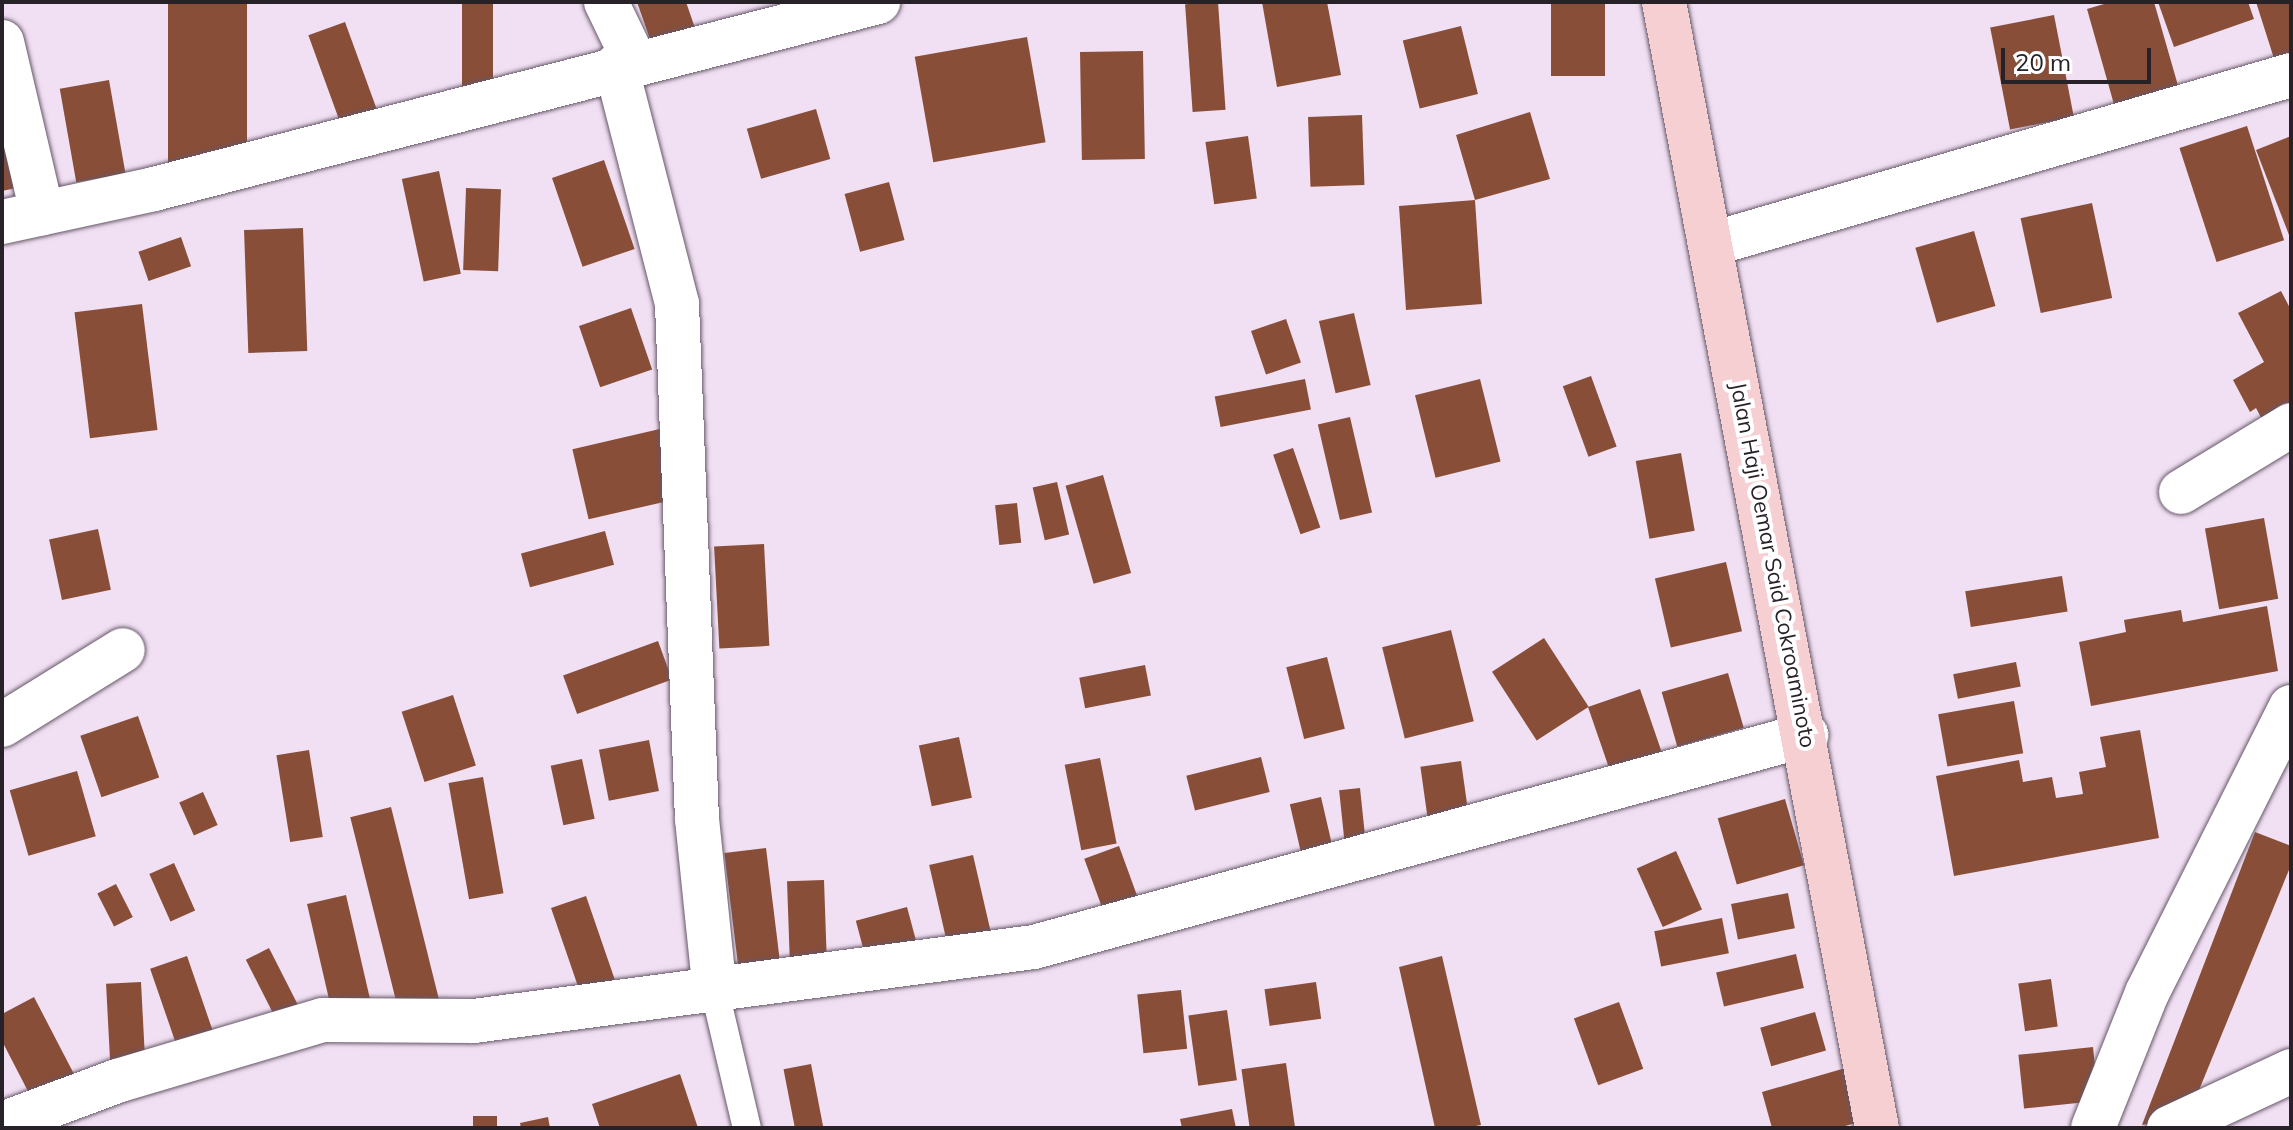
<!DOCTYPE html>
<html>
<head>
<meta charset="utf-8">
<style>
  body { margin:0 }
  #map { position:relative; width:2293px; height:1130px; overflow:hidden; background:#f1e0f3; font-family:Mulish,sans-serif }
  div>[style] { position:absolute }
  .building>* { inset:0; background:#894e38; transform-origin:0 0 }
  .roads { filter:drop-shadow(0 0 2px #665768) drop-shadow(0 0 2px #665768) }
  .service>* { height:28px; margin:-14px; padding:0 14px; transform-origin:14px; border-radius:14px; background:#fff }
  .minor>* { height:44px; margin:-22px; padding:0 22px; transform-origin:22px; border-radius:22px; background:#fff }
  .secondary>* { height:44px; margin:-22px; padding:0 22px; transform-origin:22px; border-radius:22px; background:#f5cfd2 }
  span { translate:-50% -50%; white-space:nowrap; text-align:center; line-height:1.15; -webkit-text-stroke:8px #fff; paint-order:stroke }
  .street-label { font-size:22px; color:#272128 }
  .frame { position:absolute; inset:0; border:4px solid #272128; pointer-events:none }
  .scale { position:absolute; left:2001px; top:48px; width:150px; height:36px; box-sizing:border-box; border:4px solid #272128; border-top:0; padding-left:10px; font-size:24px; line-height:28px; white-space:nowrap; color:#272128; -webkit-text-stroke:6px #fff; paint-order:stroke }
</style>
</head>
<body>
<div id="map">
  <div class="building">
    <i style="left:168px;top:2px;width:79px;height:163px"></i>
    <i style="left:462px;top:2px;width:31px;height:87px"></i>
    <i style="clip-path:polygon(637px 2px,686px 2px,695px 28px,651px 42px)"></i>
    <i style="left:1218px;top:2px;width:108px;height:33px;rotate:86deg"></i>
    <i style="clip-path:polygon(1262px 2px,1327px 2px,1341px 75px,1277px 87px)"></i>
    <i style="left:1551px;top:2px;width:54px;height:74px"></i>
    <i style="clip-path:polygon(2111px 2px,2154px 2px,2181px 96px,2117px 115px,2087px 9px)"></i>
    <i style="clip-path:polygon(2158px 2px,2248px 2px,2254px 19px,2174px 47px)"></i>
    <i style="clip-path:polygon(2256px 2px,2291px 2px,2291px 64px,2277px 68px)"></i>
    <i style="left:2054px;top:15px;width:104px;height:65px;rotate:79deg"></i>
    <i style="left:345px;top:22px;width:99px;height:39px;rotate:70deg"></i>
    <i style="left:1461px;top:26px;width:70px;height:60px;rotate:76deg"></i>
    <i style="left:1027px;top:37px;width:107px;height:114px;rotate:80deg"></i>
    <i style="left:1143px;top:51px;width:108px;height:63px;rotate:89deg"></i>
    <i style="left:109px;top:80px;width:95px;height:50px;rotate:80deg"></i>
    <i style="clip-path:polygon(2px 96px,21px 187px,2px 191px)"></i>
    <i style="left:816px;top:109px;width:52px;height:72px;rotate:74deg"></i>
    <i style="clip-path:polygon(1530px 112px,1550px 179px,1475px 200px,1482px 304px,1406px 310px,1399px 206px,1475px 200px,1456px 135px)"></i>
    <i style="left:1362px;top:115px;width:70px;height:54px;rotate:88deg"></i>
    <i style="left:2247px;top:126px;width:120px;height:71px;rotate:72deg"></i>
    <i style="left:1248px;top:136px;width:63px;height:43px;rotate:82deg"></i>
    <i style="clip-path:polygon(2291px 136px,2291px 240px,2256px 150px)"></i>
    <i style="left:604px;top:160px;width:94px;height:55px;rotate:71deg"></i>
    <i style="left:439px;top:171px;width:105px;height:38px;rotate:78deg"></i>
    <i style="left:889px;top:182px;width:60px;height:46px;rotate:75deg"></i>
    <i style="left:466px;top:188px;width:35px;height:82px;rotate:2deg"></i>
    <i style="left:2092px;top:203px;width:97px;height:73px;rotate:78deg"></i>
    <i style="left:303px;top:228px;width:123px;height:59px;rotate:88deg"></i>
    <i style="left:1974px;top:231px;width:78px;height:61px;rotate:74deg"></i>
    <i style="left:181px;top:237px;width:31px;height:45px;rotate:71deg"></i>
    <i style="clip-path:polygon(2281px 291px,2291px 310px,2291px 409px,2264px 423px,2256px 408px,2250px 412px,2233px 380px,2264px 362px,2238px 313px)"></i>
    <i style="left:142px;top:304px;width:127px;height:68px;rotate:83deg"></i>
    <i style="left:631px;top:308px;width:65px;height:55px;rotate:71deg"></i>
    <i style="left:1354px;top:313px;width:74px;height:36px;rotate:77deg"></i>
    <i style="left:1286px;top:319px;width:46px;height:37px;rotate:71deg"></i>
    <i style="left:1591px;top:376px;width:75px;height:30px;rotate:70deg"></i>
    <i style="left:1305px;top:379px;width:31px;height:92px;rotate:79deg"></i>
    <i style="left:1480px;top:379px;width:85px;height:67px;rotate:76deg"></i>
    <i style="left:1350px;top:417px;width:98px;height:33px;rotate:77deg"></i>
    <i style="left:664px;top:428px;width:72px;height:94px;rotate:77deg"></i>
    <i style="left:1293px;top:448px;width:84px;height:21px;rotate:71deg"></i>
    <i style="left:1681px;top:453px;width:79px;height:46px;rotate:80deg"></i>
    <i style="left:1103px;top:475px;width:102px;height:39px;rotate:74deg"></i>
    <i style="left:1057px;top:482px;width:54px;height:25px;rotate:77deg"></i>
    <i style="left:1017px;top:503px;width:40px;height:22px;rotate:84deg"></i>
    <i style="left:2264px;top:518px;width:82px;height:60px;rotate:80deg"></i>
    <i style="left:98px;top:529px;width:62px;height:50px;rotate:78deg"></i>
    <i style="left:605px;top:531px;width:35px;height:87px;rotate:75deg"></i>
    <i style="left:764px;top:544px;width:102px;height:50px;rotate:87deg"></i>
    <i style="left:1726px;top:562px;width:71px;height:73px;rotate:77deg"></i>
    <i style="left:2062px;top:576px;width:36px;height:98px;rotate:81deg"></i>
    <i style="clip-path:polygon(2267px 606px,2278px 671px,2091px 706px,2079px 642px,2126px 632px,2124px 620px,2181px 610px,2183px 622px)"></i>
    <i style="left:1451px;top:630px;width:94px;height:71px;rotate:76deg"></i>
    <i style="left:1544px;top:638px;width:82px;height:62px;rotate:57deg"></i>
    <i style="left:658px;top:641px;width:41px;height:101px;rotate:70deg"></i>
    <i style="left:1327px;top:657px;width:74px;height:42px;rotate:76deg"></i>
    <i style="left:2016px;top:662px;width:25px;height:64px;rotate:79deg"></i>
    <i style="left:1145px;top:665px;width:31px;height:67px;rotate:79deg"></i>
    <i style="left:1728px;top:673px;width:57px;height:69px;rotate:74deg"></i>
    <i style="left:1640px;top:689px;width:83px;height:55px;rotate:71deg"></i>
    <i style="left:453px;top:695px;width:74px;height:54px;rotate:72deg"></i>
    <i style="left:2014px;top:701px;width:53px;height:77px;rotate:80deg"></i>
    <i style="left:138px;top:716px;width:65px;height:61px;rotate:71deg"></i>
    <i style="clip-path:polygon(2140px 730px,2159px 838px,1954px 876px,1936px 776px,2019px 760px,2023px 782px,2052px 777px,2056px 798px,2083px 794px,2079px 772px,2106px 767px,2100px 737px)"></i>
    <i style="left:959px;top:737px;width:62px;height:41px;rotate:78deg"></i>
    <i style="left:649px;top:740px;width:52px;height:51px;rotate:79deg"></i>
    <i style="left:309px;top:750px;width:88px;height:33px;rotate:81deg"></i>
    <i style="left:1261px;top:757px;width:36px;height:77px;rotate:76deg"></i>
    <i style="left:1100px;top:758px;width:87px;height:36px;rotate:79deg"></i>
    <i style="left:582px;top:759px;width:61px;height:32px;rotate:78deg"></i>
    <i style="left:1461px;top:761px;width:67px;height:41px;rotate:82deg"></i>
    <i style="left:77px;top:771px;width:68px;height:70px;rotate:74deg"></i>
    <i style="left:483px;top:777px;width:118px;height:35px;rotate:80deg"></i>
    <i style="left:1360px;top:788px;width:51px;height:21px;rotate:84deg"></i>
    <i style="left:203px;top:792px;width:36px;height:26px;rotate:66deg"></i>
    <i style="left:1321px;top:797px;width:67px;height:32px;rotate:77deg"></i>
    <i style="left:1785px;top:799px;width:69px;height:70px;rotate:74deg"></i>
    <i style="left:391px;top:807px;width:207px;height:42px;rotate:76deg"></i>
    <i style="clip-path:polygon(2255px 832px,2291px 846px,2291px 865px,2188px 1117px,2142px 1125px)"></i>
    <i style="left:1119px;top:846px;width:71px;height:37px;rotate:70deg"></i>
    <i style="left:766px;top:848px;width:121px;height:42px;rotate:83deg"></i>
    <i style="left:1676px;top:851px;width:64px;height:43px;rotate:66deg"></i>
    <i style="left:973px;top:855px;width:87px;height:45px;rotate:77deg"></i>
    <i style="left:174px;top:863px;width:52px;height:27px;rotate:66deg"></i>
    <i style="left:824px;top:880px;width:94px;height:37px;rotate:88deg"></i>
    <i style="left:116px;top:884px;width:37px;height:21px;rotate:63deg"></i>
    <i style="left:1788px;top:893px;width:36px;height:58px;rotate:79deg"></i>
    <i style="left:346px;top:895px;width:107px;height:40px;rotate:77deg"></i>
    <i style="left:586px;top:896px;width:101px;height:37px;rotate:71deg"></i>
    <i style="left:907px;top:907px;width:49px;height:53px;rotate:75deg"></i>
    <i style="left:1722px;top:918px;width:36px;height:69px;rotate:79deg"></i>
    <i style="left:269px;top:948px;width:63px;height:26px;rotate:63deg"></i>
    <i style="left:1796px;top:954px;width:35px;height:82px;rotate:77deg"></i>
    <i style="left:187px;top:956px;width:94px;height:39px;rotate:71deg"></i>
    <i style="clip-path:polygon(1442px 956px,1481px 1125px,1465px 1128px,1435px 1128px,1399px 967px)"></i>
    <i style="left:2051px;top:979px;width:48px;height:33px;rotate:82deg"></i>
    <i style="left:141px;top:982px;width:86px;height:35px;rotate:87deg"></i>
    <i style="left:1316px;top:982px;width:37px;height:52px;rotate:82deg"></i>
    <i style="left:1181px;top:990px;width:59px;height:44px;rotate:84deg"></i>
    <i style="clip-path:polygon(34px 997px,75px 1076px,32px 1099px,2px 1041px,2px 1014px)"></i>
    <i style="left:1619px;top:1002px;width:71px;height:48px;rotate:70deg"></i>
    <i style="left:1227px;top:1010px;width:71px;height:39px;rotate:82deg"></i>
    <i style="left:1815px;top:1012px;width:40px;height:57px;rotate:74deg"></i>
    <i style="left:2093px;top:1047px;width:54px;height:75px;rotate:84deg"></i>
    <i style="left:1286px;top:1063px;width:66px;height:45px;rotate:82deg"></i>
    <i style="left:811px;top:1064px;width:65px;height:28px;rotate:79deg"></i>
    <i style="clip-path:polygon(1849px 1067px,1863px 1121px,1838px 1128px,1772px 1128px,1762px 1092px)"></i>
    <i style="clip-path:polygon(680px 1074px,698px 1128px,600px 1128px,592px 1104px)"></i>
    <i style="clip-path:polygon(1232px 1109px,1236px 1128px,1182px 1128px,1180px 1119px)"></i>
    <i style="left:473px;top:1116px;width:24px;height:12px"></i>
    <i style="clip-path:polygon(548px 1117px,550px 1128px,521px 1128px,520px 1123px)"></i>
  </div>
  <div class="roads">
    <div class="service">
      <i style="left:715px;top:992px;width:140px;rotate:76.8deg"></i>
    </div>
    <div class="minor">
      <i style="left:606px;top:2px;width:64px;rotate:64.2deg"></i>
      <i style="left:2px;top:42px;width:176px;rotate:76.8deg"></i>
      <i style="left:616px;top:66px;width:246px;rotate:75.6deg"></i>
      <i style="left:677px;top:304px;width:515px;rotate:87.78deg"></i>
      <i style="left:697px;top:819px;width:174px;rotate:84.1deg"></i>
      <i style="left:2px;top:222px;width:156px;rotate:-12.2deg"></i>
      <i style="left:154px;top:189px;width:748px;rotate:-14.48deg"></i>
      <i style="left:1712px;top:244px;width:603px;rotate:-16.27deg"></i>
      <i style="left:2181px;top:492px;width:129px;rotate:-31.3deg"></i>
      <i style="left:2px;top:725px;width:142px;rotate:-31.8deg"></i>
      <i style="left:2px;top:1124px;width:123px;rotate:-20.5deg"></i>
      <i style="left:117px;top:1081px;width:215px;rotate:-16.5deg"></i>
      <i style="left:323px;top:1020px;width:151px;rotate:0.4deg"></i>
      <i style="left:474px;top:1021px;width:565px;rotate:-7.53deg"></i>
      <i style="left:1034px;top:947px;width:801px;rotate:-15.36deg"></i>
      <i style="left:2093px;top:1128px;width:145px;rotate:-68.2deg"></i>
      <i style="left:2147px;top:993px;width:320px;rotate:-63.3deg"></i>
      <i style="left:2169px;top:1128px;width:135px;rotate:-25deg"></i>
    </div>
    <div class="secondary">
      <i style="left:1664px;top:2px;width:1146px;rotate:79.29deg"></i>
    </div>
  </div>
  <div class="street-label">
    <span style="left:1773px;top:565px;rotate:79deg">Jalan Haji Oemar Said Cokroaminoto</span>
  </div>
  <div class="frame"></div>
  <div class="scale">20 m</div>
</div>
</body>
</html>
